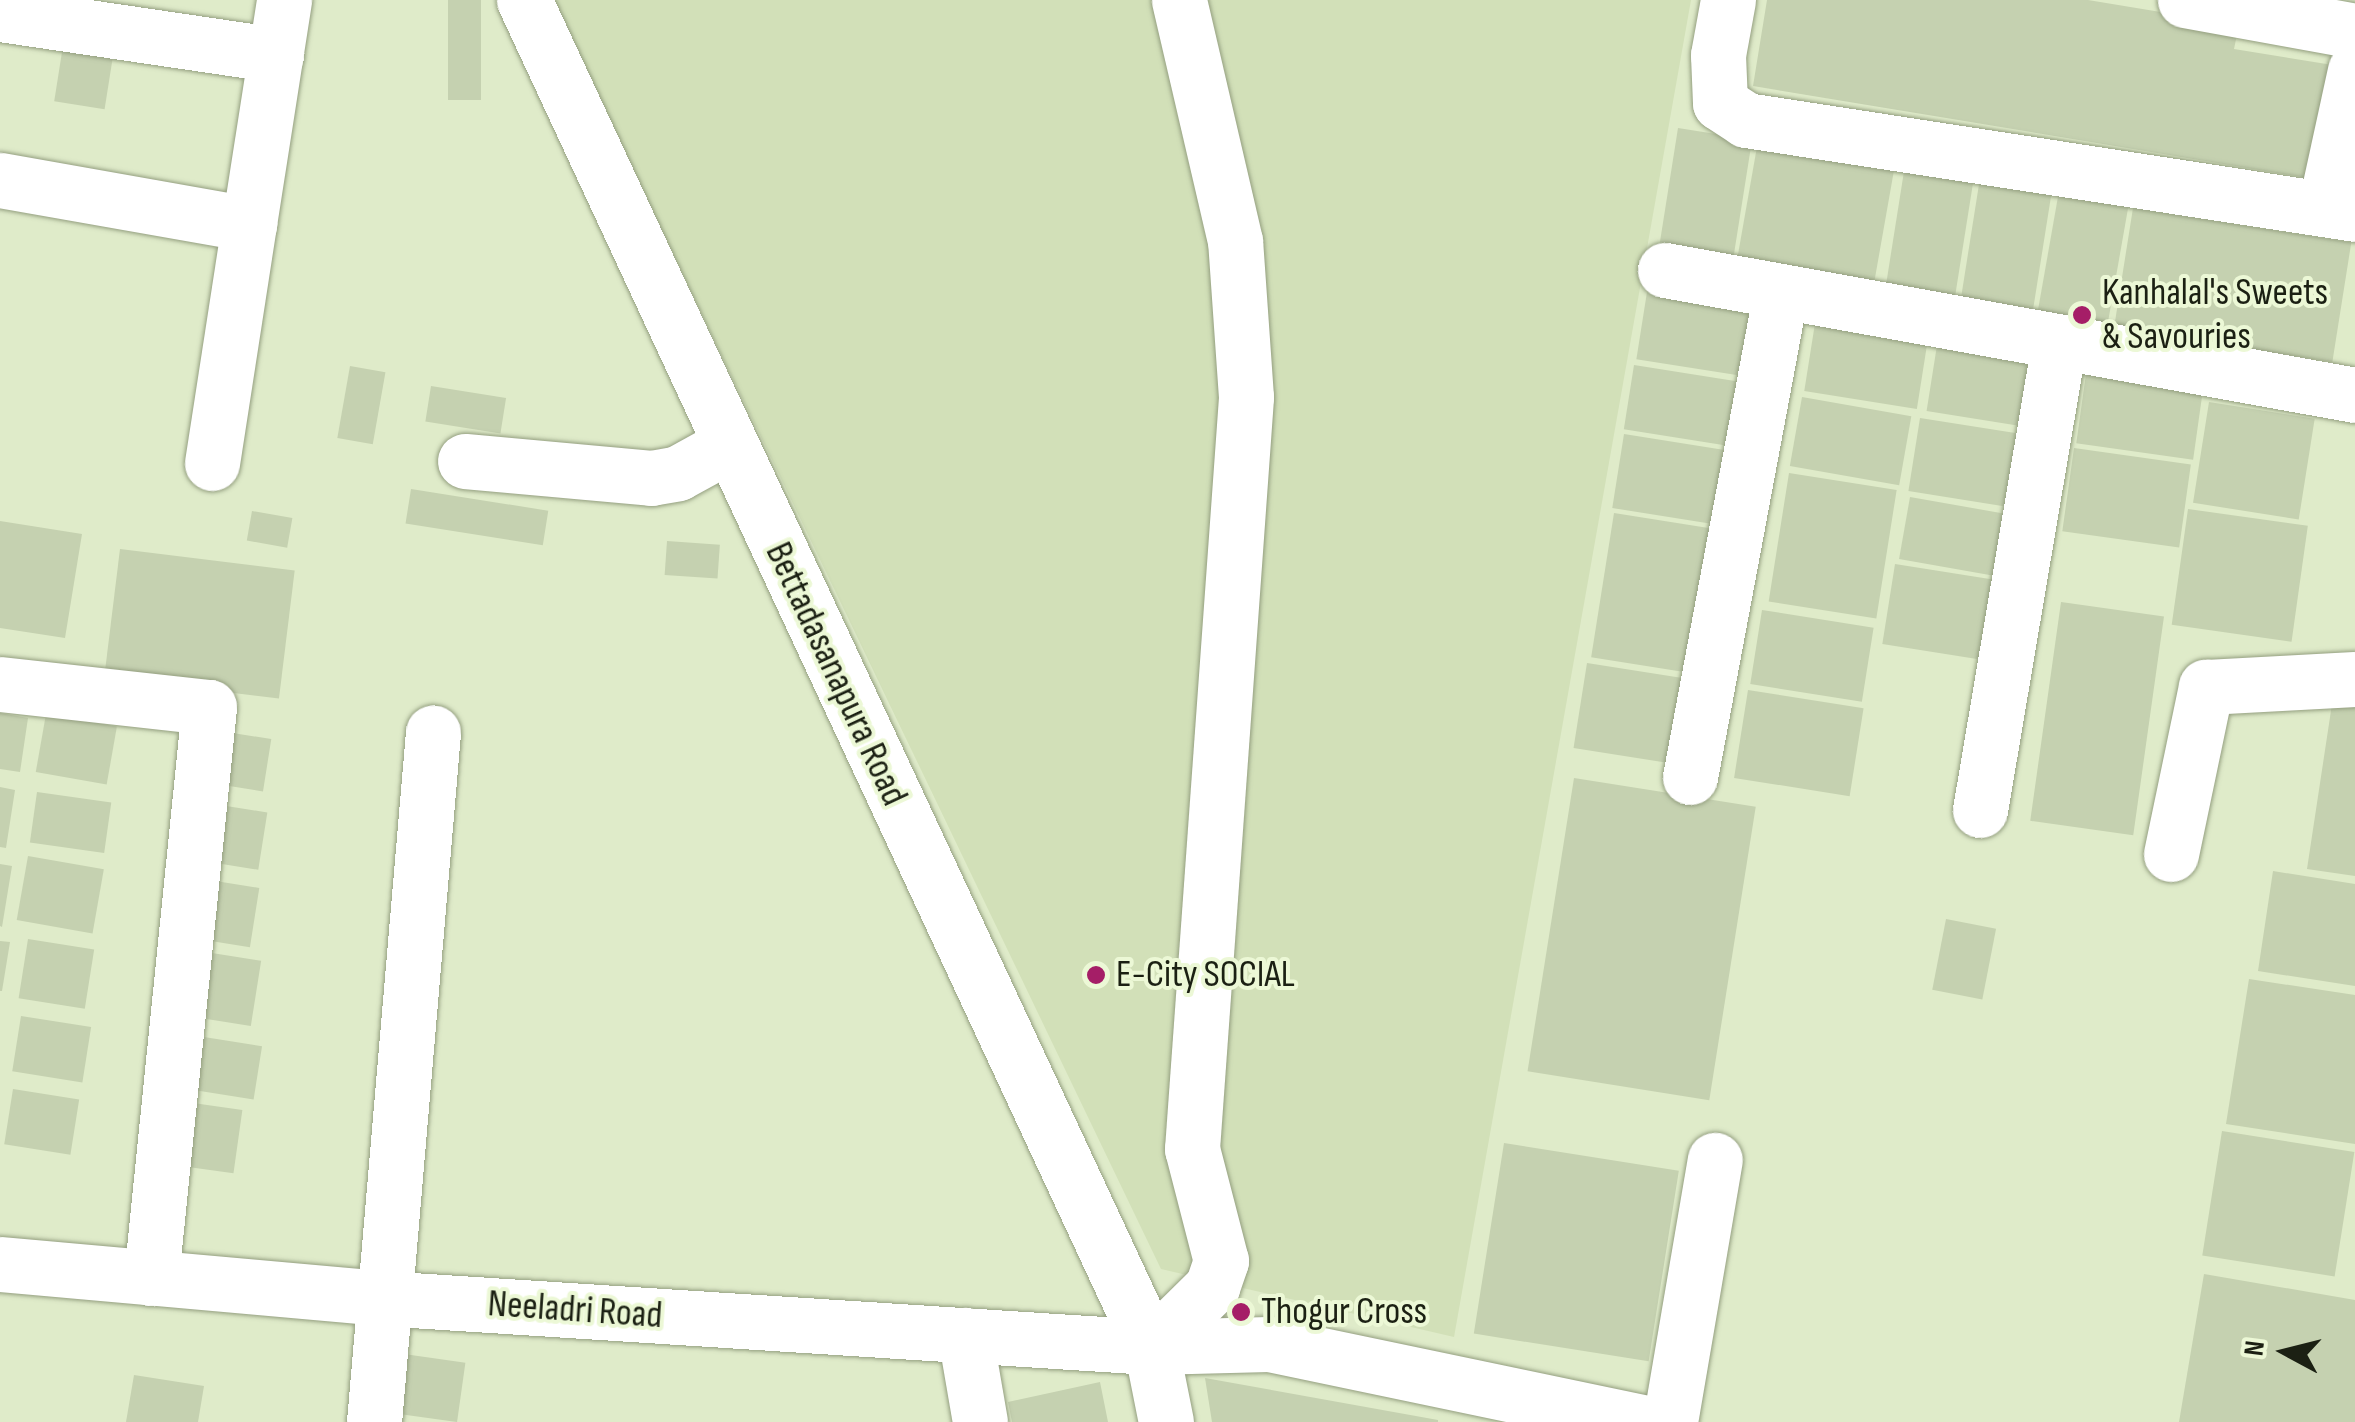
<!DOCTYPE html>
<html>
<head>
<meta charset="utf-8">
<style>
  body { margin:0 }
  #map { position:relative; width:2355px; height:1422px; overflow:hidden; background:#dfebc9; font-family:"Sofia Sans Condensed",sans-serif }
  div>[style] { position:absolute }
  .built>* { inset:0; background:#d2e0b8 }
  .building>* { inset:0; background:#c5d1b0; transform-origin:0 0 }
  .roads { filter:drop-shadow(0 0 2px #949f80) drop-shadow(0 0 2px #949f80) }
  .minor>* { height:55px; margin:-27.5px; padding:0 27.5px; transform-origin:27.5px; border-radius:27.5px; background:#fff }
  .major>* { height:55px; margin:-27.5px; padding:0 27.5px; transform-origin:27.5px; border-radius:27.5px; background:#fff }
  .dots>* { width:28px; height:28px; translate:-50% -50%; box-sizing:border-box; border:5px solid #ecf8d6; border-radius:50% }
  span { translate:-50% -50%; white-space:nowrap; text-align:center; line-height:1.15; -webkit-text-stroke:8px #ecf8d6; paint-order:stroke }
  .poi-label { font-size:38px; color:#1b2013 }
  .left { translate:0 -50%; text-align:left }
  .street-label { font-size:38px; color:#1b2013 }
  .north { position:absolute; left:2235px; top:1302px; width:100px; height:100px; -webkit-text-stroke:8px #ecf8d6; paint-order:stroke; rotate:277deg; font-size:28px; font-weight:700; line-height:40px; text-align:center; color:#1b2013 }
  .north::after { content:''; display:block; margin:auto; width:35px; height:45px; background:#1b2013; clip-path:polygon(50% 0,100% 100%,50% 72%,0 100%) }
</style>
</head>
<body>
<div id="map">
  <div class="built">
    <i style="clip-path:polygon(551px 0,1691px 0,1454px 1337px,1161px 1269px)"></i>
  </div>
  <div class="building">
    <i style="left:448px;top:0;width:33px;height:100px"></i>
    <i style="clip-path:polygon(1767px 0,2088px 0,2239px 25px,2234px 49px,2345px 67px,2326px 181px,1753px 86px)"></i>
    <i style="left:65px;top:33px;width:51px;height:69px;rotate:9deg"></i>
    <i style="left:1678px;top:128px;width:75px;height:122px;rotate:9deg"></i>
    <i style="left:1758px;top:141px;width:139px;height:121px;rotate:10deg"></i>
    <i style="left:1905px;top:165px;width:70px;height:123px;rotate:9deg"></i>
    <i style="left:1980px;top:178px;width:73px;height:126px;rotate:9deg"></i>
    <i style="left:2059px;top:191px;width:71px;height:126px;rotate:10deg"></i>
    <i style="left:2133px;top:208px;width:221px;height:121px;rotate:9deg"></i>
    <i style="left:1647px;top:292px;width:116px;height:68px;rotate:9deg"></i>
    <i style="left:1816px;top:317px;width:114px;height:75px;rotate:9deg"></i>
    <i style="left:1938px;top:339px;width:103px;height:73px;rotate:9deg"></i>
    <i style="left:1634px;top:365px;width:118px;height:65px;rotate:9deg"></i>
    <i style="left:350px;top:366px;width:36px;height:73px;rotate:10deg"></i>
    <i style="left:2086px;top:374px;width:118px;height:70px;rotate:8deg"></i>
    <i style="left:431px;top:386px;width:76px;height:36px;rotate:9deg"></i>
    <i style="left:1802px;top:397px;width:111px;height:70px;rotate:10deg"></i>
    <i style="left:2209px;top:402px;width:107px;height:102px;rotate:9deg"></i>
    <i style="left:1920px;top:418px;width:106px;height:74px;rotate:9deg"></i>
    <i style="left:1624px;top:434px;width:116px;height:75px;rotate:9deg"></i>
    <i style="left:2074px;top:448px;width:118px;height:84px;rotate:8deg"></i>
    <i style="left:1789px;top:473px;width:109px;height:130px;rotate:9deg"></i>
    <i style="left:411px;top:489px;width:139px;height:35px;rotate:9deg"></i>
    <i style="left:1910px;top:497px;width:102px;height:63px;rotate:10deg"></i>
    <i style="left:2188px;top:509px;width:121px;height:117px;rotate:8deg"></i>
    <i style="left:252px;top:511px;width:41px;height:30px;rotate:10deg"></i>
    <i style="left:1614px;top:513px;width:110px;height:146px;rotate:9deg"></i>
    <i style="clip-path:polygon(0 521px,82px 534px,65px 638px,0 628px)"></i>
    <i style="left:667px;top:541px;width:53px;height:34px;rotate:4deg"></i>
    <i style="left:120px;top:549px;width:176px;height:129px;rotate:7deg"></i>
    <i style="left:1895px;top:564px;width:107px;height:81px;rotate:9deg"></i>
    <i style="left:2061px;top:602px;width:104px;height:221px;rotate:8deg"></i>
    <i style="left:1762px;top:610px;width:113px;height:75px;rotate:9deg"></i>
    <i style="left:1587px;top:663px;width:111px;height:86px;rotate:9deg"></i>
    <i style="left:1748px;top:690px;width:117px;height:89px;rotate:9deg"></i>
    <i style="clip-path:polygon(2332px 704px,2355px 707px,2355px 876px,2307px 869px)"></i>
    <i style="clip-path:polygon(0 713px,28px 718px,20px 772px,0 769px)"></i>
    <i style="left:46px;top:714px;width:72px;height:59px;rotate:10deg"></i>
    <i style="left:214px;top:730px;width:58px;height:53px;rotate:9deg"></i>
    <i style="left:1574px;top:778px;width:184px;height:297px;rotate:9deg"></i>
    <i style="clip-path:polygon(0 787px,15px 790px,6px 848px,0 847px)"></i>
    <i style="left:37px;top:792px;width:75px;height:51px;rotate:8deg"></i>
    <i style="left:214px;top:804px;width:54px;height:58px;rotate:9deg"></i>
    <i style="left:28px;top:856px;width:77px;height:65px;rotate:10deg"></i>
    <i style="clip-path:polygon(0 864px,12px 866px,2px 927px,0 926px)"></i>
    <i style="clip-path:polygon(2273px 871px,2355px 884px,2355px 986px,2258px 971px)"></i>
    <i style="left:203px;top:879px;width:57px;height:60px;rotate:9deg"></i>
    <i style="left:1946px;top:919px;width:51px;height:72px;rotate:11deg"></i>
    <i style="left:28px;top:939px;width:67px;height:60px;rotate:9deg"></i>
    <i style="clip-path:polygon(0 941px,10px 942px,2px 991px,0 991px)"></i>
    <i style="left:193px;top:950px;width:69px;height:66px;rotate:9deg"></i>
    <i style="clip-path:polygon(2249px 979px,2355px 995px,2355px 1144px,2226px 1124px)"></i>
    <i style="left:21px;top:1016px;width:71px;height:56px;rotate:9deg"></i>
    <i style="left:185px;top:1034px;width:78px;height:54px;rotate:9deg"></i>
    <i style="left:13px;top:1089px;width:67px;height:56px;rotate:9deg"></i>
    <i style="left:179px;top:1101px;width:64px;height:64px;rotate:8deg"></i>
    <i style="left:2222px;top:1131px;width:134px;height:126px;rotate:9deg"></i>
    <i style="left:1504px;top:1143px;width:177px;height:193px;rotate:9deg"></i>
    <i style="clip-path:polygon(2204px 1274px,2355px 1300px,2355px 1422px,2179px 1422px)"></i>
    <i style="left:404px;top:1354px;width:62px;height:60px;rotate:8deg"></i>
    <i style="clip-path:polygon(134px 1375px,204px 1386px,198px 1422px,126px 1422px)"></i>
    <i style="clip-path:polygon(1205px 1378px,1438px 1420px,1438px 1422px,1212px 1422px)"></i>
    <i style="clip-path:polygon(1100px 1382px,1108px 1422px,1012px 1422px,1008px 1402px)"></i>
  </div>
  <div class="roads">
    <div class="minor">
      <i style="left:524px;top:0;width:1486px;rotate:65.04deg"></i>
      <i style="left:1728px;top:0;width:56px;rotate:100.3deg"></i>
      <i style="left:1718px;top:55px;width:48px;rotate:87.6deg"></i>
      <i style="left:1720px;top:103px;width:31px;rotate:33deg"></i>
      <i style="left:1746px;top:120px;width:616px;rotate:8.77deg"></i>
      <i style="left:2185px;top:0;width:173px;rotate:10.3deg"></i>
      <i style="left:0;top:14px;width:279px;rotate:8.4deg"></i>
      <i style="left:0;top:180px;width:253px;rotate:10deg"></i>
      <i style="left:249px;top:224px;width:227px;rotate:-81.1deg"></i>
      <i style="left:2325px;top:208px;width:141px;rotate:-77.7deg"></i>
      <i style="left:1665px;top:270px;width:701px;rotate:10.27deg"></i>
      <i style="left:465px;top:461px;width:187px;rotate:5.2deg"></i>
      <i style="left:651px;top:478px;width:27px;rotate:-10deg"></i>
      <i style="left:678px;top:473px;width:58px;rotate:-28.8deg"></i>
      <i style="left:212px;top:463px;width:242px;rotate:-81.2deg"></i>
      <i style="left:0;top:684px;width:210px;rotate:6.3deg"></i>
      <i style="left:209px;top:707px;width:574px;rotate:95.8deg"></i>
      <i style="left:1690px;top:777px;width:492px;rotate:-79.4deg"></i>
      <i style="left:1980px;top:810px;width:475px;rotate:-80.4deg"></i>
      <i style="left:2171px;top:854px;width:171px;rotate:-78.2deg"></i>
      <i style="left:2206px;top:687px;width:149px;rotate:-3.1deg"></i>
      <i style="left:0;top:1264px;width:382px;rotate:5.1deg"></i>
      <i style="left:380px;top:1298px;width:773px;rotate:3.64deg"></i>
      <i style="left:965px;top:1335px;width:88px;rotate:80.2deg"></i>
      <i style="left:1151px;top:1347px;width:86px;rotate:-44.5deg"></i>
      <i style="left:1212px;top:1287px;width:28px;rotate:-71deg"></i>
      <i style="left:1221px;top:1261px;width:116px;rotate:-104.5deg"></i>
      <i style="left:1192px;top:1149px;width:754px;rotate:-85.89deg"></i>
      <i style="left:1246px;top:397px;width:156px;rotate:-94deg"></i>
      <i style="left:1235px;top:241px;width:247px;rotate:-103.1deg"></i>
      <i style="left:374px;top:1422px;width:692px;rotate:-85.11deg"></i>
      <i style="left:1670px;top:1422px;width:266px;rotate:-80.3deg"></i>
    </div>
    <div class="major">
      <i style="left:1166px;top:1422px;width:76px;rotate:-101.3deg"></i>
      <i style="left:1151px;top:1347px;width:118px;rotate:-1.5deg"></i>
      <i style="left:1269px;top:1344px;width:380px;rotate:11.8deg"></i>
    </div>
  </div>
  <div class="dots">
    <i style="left:2082px;top:315px;background:#a51e67"></i>
    <i style="left:1096px;top:975px;background:#a51e67"></i>
    <i style="left:1241px;top:1312px;background:#a51e67"></i>
  </div>
  <div class="poi-label">
    <span class="left" style="left:2102px;top:315px">Kanhalal's Sweets<br>&amp; Savouries</span>
    <span class="left" style="left:1116px;top:975px">E-City SOCIAL</span>
    <span class="left" style="left:1261px;top:1312px">Thogur Cross</span>
  </div>
  <div class="street-label">
    <span style="left:836px;top:674px;rotate:65deg">Bettadasanapura Road</span>
    <span style="left:575px;top:1310px;rotate:4deg">Neeladri Road</span>
  </div>
  <div class="north">N</div>
</div>
</body>
</html>
